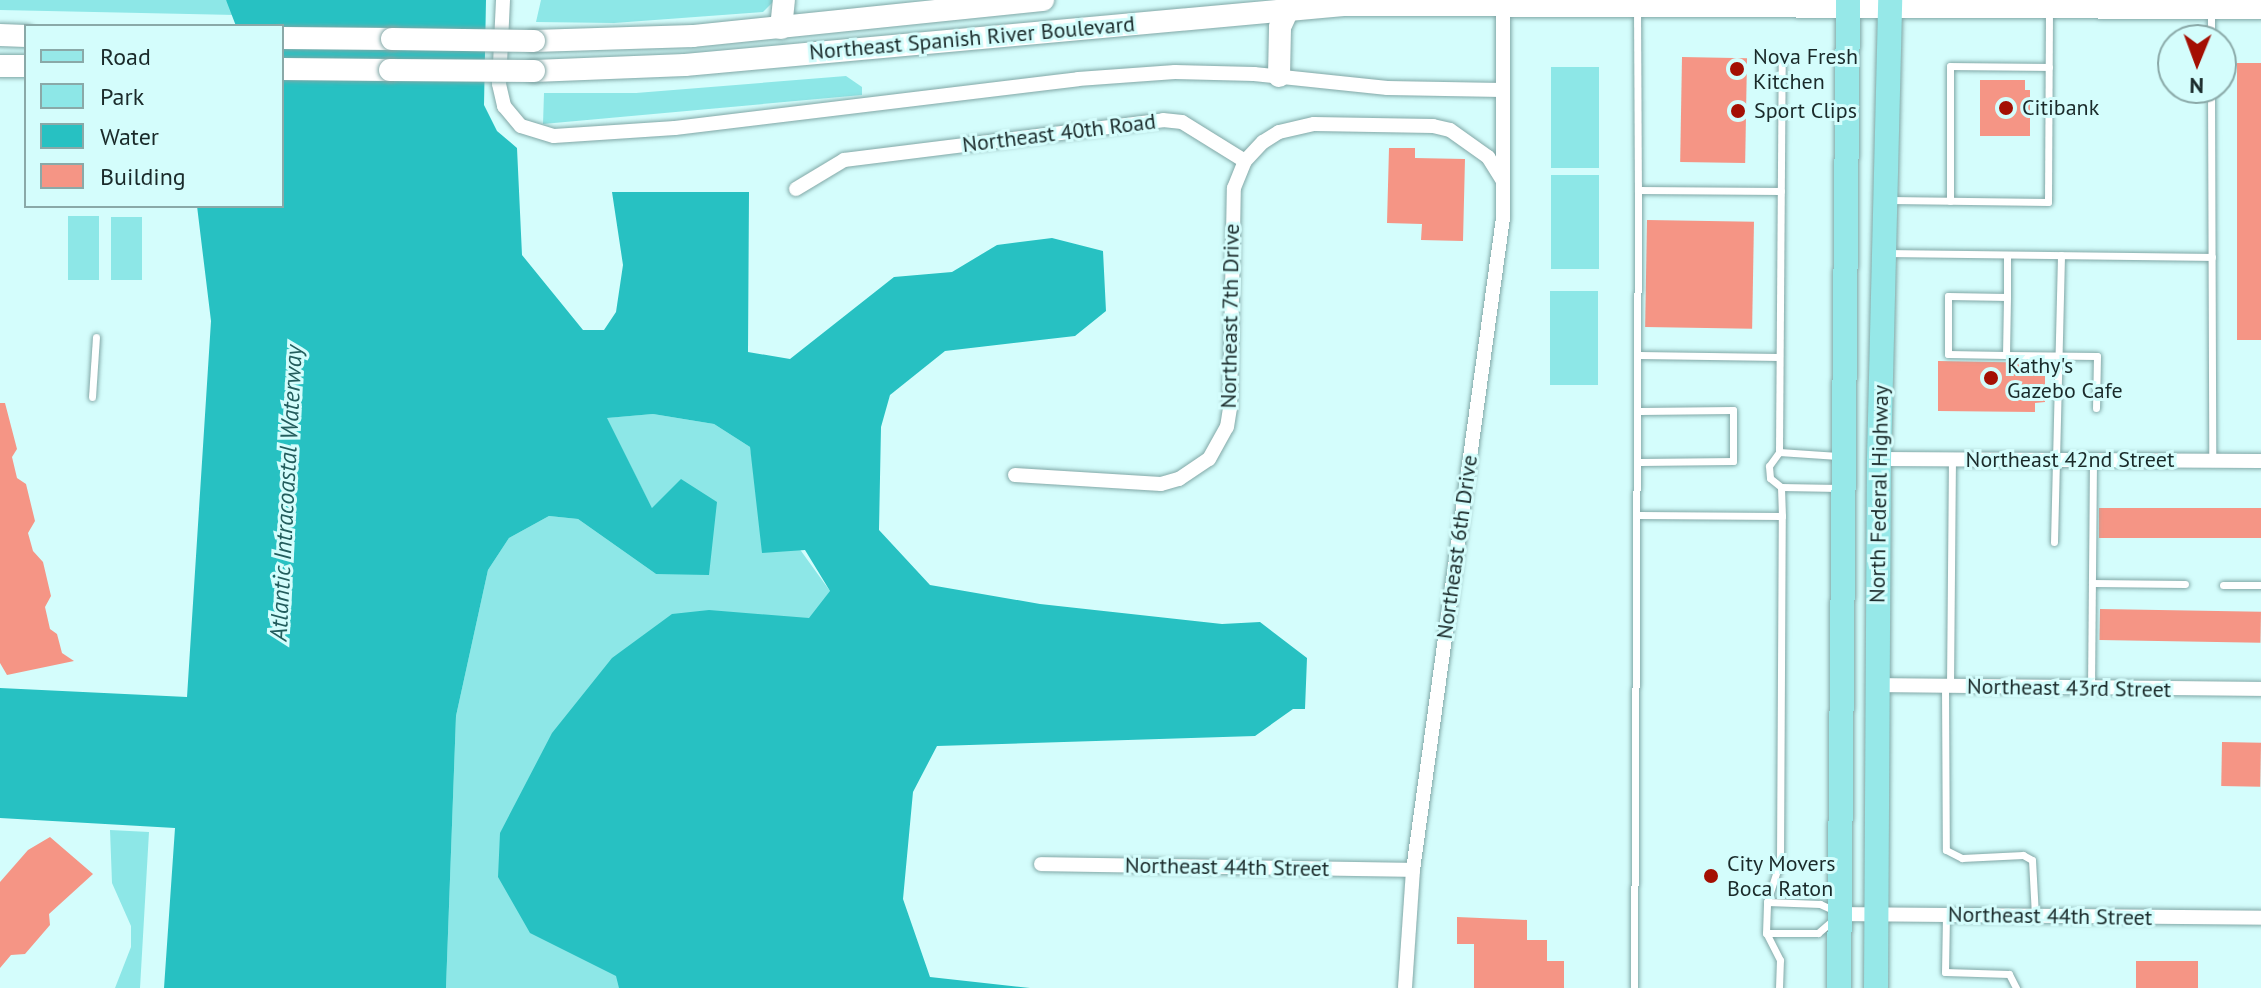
<!DOCTYPE html>
<html>
<head>
<meta charset="utf-8">
<style>
  body { margin:0 }
  #map { position:relative; width:2261px; height:988px; overflow:hidden; background:#d4fdfc; font-family:"PT Sans",sans-serif }
  div>[style] { position:absolute }
  .green>* { inset:0; background:#8de7e7; transform-origin:0 0 }
  .water>* { inset:0; background:#27c1c2 }
  .building>* { inset:0; background:#f59585; transform-origin:0 0 }
  .roads { filter:drop-shadow(0 0 2px #81a7a6) drop-shadow(0 0 2px #81a7a6) }
  .lane>* { height:7px; margin:-3.5px; padding:0 3.5px; transform-origin:3.5px; border-radius:3.5px; background:#fff }
  .street>* { height:14px; margin:-7px; padding:0 7px; transform-origin:7px; border-radius:7px; background:#fff }
  .secondary>* { height:22px; margin:-11px; padding:0 11px; transform-origin:11px; border-radius:11px; background:#fff }
  .primary>* { height:24px; margin:-12px; padding:0 12px; transform-origin:12px; border-radius:12px; background:#96e8e8 }
  .bridges { filter:drop-shadow(0 0 2px #81a7a6) drop-shadow(0 0 2px #81a7a6) }
  .secondary-bridge>* { height:22px; margin:-11px; padding:0 11px; transform-origin:11px; border-radius:11px; background:#fff }
  .dots>* { width:22px; height:22px; translate:-50% -50%; box-sizing:border-box; border:4px solid #d4fdfc; border-radius:50% }
  span { translate:-50% -50%; white-space:nowrap; text-align:center; line-height:1.15; -webkit-text-stroke:6px #d4fdfc; paint-order:stroke }
  .street-label { font-size:22px; color:#1a2a2a }
  .poi-label { font-size:22px; color:#1a2a2a }
  .left { translate:0 -50%; text-align:left }
  .water-label { font-size:24px; color:#225c5c; font-style:italic }
  .legend { position:absolute; left:24px; top:24px; width:260px; height:184px; box-sizing:border-box; background:#d4fdfc; border:2px solid #8aa9a8; margin:0; padding:10px 14px; list-style:none; font-size:24px; color:#1a2a2a }
  .legend li { display:flex; align-items:center; gap:16px; height:40px }
  .legend b { width:40px; border:2px solid #8aa9a8 }
  .north { position:absolute; left:2157px; top:24px; width:80px; height:80px; box-sizing:border-box; background:#d4fdfc; border:2px solid #8aa9a8; border-radius:50%; rotate:181deg; font-size:22px; font-weight:700; line-height:32px; text-align:center; color:#1a2a2a }
  .north::after { content:''; display:block; margin:auto; width:28px; height:36px; background:#a40f03; clip-path:polygon(50% 0,100% 100%,50% 72%,0 100%) }
</style>
</head>
<body>
<div id="map">
  <div class="green">
    <i style="clip-path:polygon(0 0,226px 0,236px 15px,0 10px)"></i>
    <i style="clip-path:polygon(541px 0,775px 0,763px 12px,614px 23px,536px 22px)"></i>
    <i style="left:1551px;top:67px;width:48px;height:101px"></i>
    <i style="clip-path:polygon(846px 76px,862px 87px,862px 95px,543px 124px,544px 93px,636px 93px)"></i>
    <i style="left:1551px;top:175px;width:48px;height:94px"></i>
    <i style="left:68px;top:216px;width:31px;height:64px"></i>
    <i style="left:111px;top:217px;width:31px;height:63px"></i>
    <i style="left:1550px;top:291px;width:48px;height:94px"></i>
    <i style="clip-path:polygon(653px 414px,714px 424px,750px 447px,757px 490px,830px 591px,851px 988px,446px 988px,456px 716px,488px 570px,509px 538px,549px 516px,578px 519px,656px 574px,652px 508px,606px 418px)"></i>
    <i style="clip-path:polygon(110px 830px,149px 832px,140px 988px,115px 988px,131px 947px,131px 926px,112px 883px)"></i>
  </div>
  <div class="water">
    <i style="clip-path:polygon(226px 0,486px 0,484px 105px,497px 131px,517px 148px,522px 255px,583px 330px,604px 330px,616px 312px,623px 265px,612px 192px,749px 192px,748px 352px,790px 359px,894px 277px,952px 272px,997px 245px,1052px 238px,1103px 251px,1106px 311px,1075px 336px,945px 351px,890px 395px,881px 427px,879px 530px,930px 585px,1040px 604px,1222px 624px,1260px 622px,1307px 658px,1305px 709px,1293px 709px,1255px 736px,937px 746px,913px 792px,903px 899px,930px 977px,1030px 988px,619px 988px,616px 976px,530px 933px,498px 877px,500px 833px,552px 733px,612px 658px,672px 614px,709px 610px,809px 618px,830px 591px,805px 550px,762px 553px,750px 447px,714px 424px,653px 414px,607px 418px,652px 508px,681px 479px,717px 502px,709px 575px,656px 574px,578px 519px,549px 516px,509px 538px,488px 570px,456px 716px,446px 988px,164px 988px,175px 828px,0 818px,0 688px,187px 697px,211px 321px,197px 206px,282px 206px,282px 26px,236px 26px)"></i>
  </div>
  <div class="building">
    <i style="left:1682px;top:57px;width:65px;height:105px;rotate:1deg"></i>
    <i style="left:2237px;top:63px;width:24px;height:277px"></i>
    <i style="clip-path:polygon(1980px 80px,2025px 80px,2025px 90px,2030px 90px,2030px 136px,1980px 136px)"></i>
    <i style="clip-path:polygon(1389px 148px,1415px 148px,1415px 158px,1465px 159px,1463px 241px,1421px 240px,1422px 224px,1387px 223px)"></i>
    <i style="left:1647px;top:220px;width:107px;height:107px;rotate:1deg"></i>
    <i style="clip-path:polygon(1938px 361px,2045px 363px,2045px 402px,2035px 403px,2035px 412px,1938px 411px)"></i>
    <i style="clip-path:polygon(0 403px,5px 403px,17px 449px,12px 457px,17px 478px,26px 484px,35px 521px,28px 533px,33px 551px,43px 562px,51px 596px,45px 607px,50px 629px,57px 634px,62px 653px,74px 661px,7px 675px,0 663px)"></i>
    <i style="left:2099px;top:508px;width:162px;height:30px"></i>
    <i style="left:2100px;top:609px;width:161px;height:31px;rotate:1deg"></i>
    <i style="left:2222px;top:742px;width:39px;height:44px;rotate:1deg"></i>
    <i style="clip-path:polygon(50px 837px,93px 874px,49px 914px,50px 925px,25px 954px,11px 955px,0 968px,0 882px,28px 850px)"></i>
    <i style="clip-path:polygon(1457px 917px,1527px 920px,1527px 940px,1547px 940px,1547px 961px,1564px 961px,1564px 988px,1474px 988px,1474px 944px,1457px 944px)"></i>
    <i style="left:2136px;top:961px;width:62px;height:27px"></i>
  </div>
  <div class="roads">
    <div class="lane">
      <i style="left:1637px;top:9px;width:181px;rotate:89.7deg"></i>
      <i style="left:1638px;top:190px;width:143px;rotate:0.4deg"></i>
      <i style="left:2211px;top:10px;width:30px;rotate:90deg"></i>
      <i style="left:2211px;top:88px;width:373px;rotate:89.8deg"></i>
      <i style="left:1890px;top:200px;width:158px;rotate:0.7deg"></i>
      <i style="left:2048px;top:202px;width:193px;rotate:-89.7deg"></i>
      <i style="left:1950px;top:201px;width:135px;rotate:-90deg"></i>
      <i style="left:1950px;top:66px;width:99px;rotate:0.6deg"></i>
      <i style="left:1888px;top:253px;width:324px;rotate:0.7deg"></i>
      <i style="left:2007px;top:297px;width:42px;rotate:-90deg"></i>
      <i style="left:1639px;top:355px;width:140px;rotate:0.8deg"></i>
      <i style="left:2006px;top:355px;width:58px;rotate:-89deg"></i>
      <i style="left:2007px;top:297px;width:59px;rotate:-179deg"></i>
      <i style="left:1948px;top:296px;width:58px;rotate:90deg"></i>
      <i style="left:1948px;top:354px;width:58px;rotate:1deg"></i>
      <i style="left:2006px;top:355px;width:91px;rotate:0.6deg"></i>
      <i style="left:2097px;top:356px;width:52px;rotate:91.1deg"></i>
      <i style="left:92px;top:397px;width:60px;rotate:-86.2deg"></i>
      <i style="left:1779px;top:452px;width:390px;rotate:-89.6deg"></i>
      <i style="left:2093px;top:460px;width:123px;rotate:90.5deg"></i>
      <i style="left:2092px;top:583px;width:93px;rotate:0.6deg"></i>
      <i style="left:1640px;top:462px;width:93px;rotate:-0.6deg"></i>
      <i style="left:1733px;top:461px;width:51px;rotate:-90deg"></i>
      <i style="left:1733px;top:410px;width:93px;rotate:179.4deg"></i>
      <i style="left:1781px;top:487px;width:58px;rotate:1deg"></i>
      <i style="left:1639px;top:515px;width:143px;rotate:0.4deg"></i>
      <i style="left:2054px;top:542px;width:287px;rotate:-88.6deg"></i>
      <i style="left:2223px;top:585px;width:38px"></i>
      <i style="left:1945px;top:686px;width:164px;rotate:89.7deg"></i>
      <i style="left:1946px;top:850px;width:18px;rotate:27deg"></i>
      <i style="left:1962px;top:858px;width:61px;rotate:-2.8deg"></i>
      <i style="left:2023px;top:855px;width:10px;rotate:29deg"></i>
      <i style="left:2032px;top:860px;width:56px;rotate:86.9deg"></i>
      <i style="left:1950px;top:686px;width:226px;rotate:-89.5deg"></i>
      <i style="left:2091px;top:689px;width:106px;rotate:-89.5deg"></i>
      <i style="left:1767px;top:902px;width:53px;rotate:2.2deg"></i>
      <i style="left:1820px;top:904px;width:17px;rotate:25deg"></i>
      <i style="left:1946px;top:915px;width:57px;rotate:91deg"></i>
      <i style="left:1945px;top:972px;width:64px;rotate:1.8deg"></i>
      <i style="left:2009px;top:974px;width:16px;rotate:63deg"></i>
      <i style="left:1766px;top:933px;width:52px"></i>
      <i style="left:1818px;top:933px;width:18px;rotate:-41deg"></i>
      <i style="left:1634px;top:988px;width:798px;rotate:-89.71deg"></i>
      <i style="left:1779px;top:988px;width:28px;rotate:-88deg"></i>
      <i style="left:1780px;top:960px;width:30px;rotate:-117deg"></i>
      <i style="left:1766px;top:933px;width:31px;rotate:-88deg"></i>
      <i style="left:1767px;top:902px;width:43px;rotate:-72.4deg"></i>
      <i style="left:1780px;top:861px;width:345px;rotate:-89.7deg"></i>
      <i style="left:1782px;top:516px;width:29px;rotate:-92deg"></i>
      <i style="left:1781px;top:487px;width:14px;rotate:-141deg"></i>
      <i style="left:1770px;top:478px;width:12px;rotate:-95deg"></i>
      <i style="left:1769px;top:466px;width:17px;rotate:-54deg"></i>
      <i style="left:1779px;top:452px;width:59px;rotate:3.9deg"></i>
    </div>
    <div class="street">
      <i style="left:503px;top:0;width:84px;rotate:92.7deg"></i>
      <i style="left:499px;top:84px;width:23px;rotate:77deg"></i>
      <i style="left:504px;top:106px;width:26px;rotate:50deg"></i>
      <i style="left:521px;top:126px;width:34px;rotate:17deg"></i>
      <i style="left:554px;top:136px;width:121px;rotate:-3.8deg"></i>
      <i style="left:675px;top:128px;width:406px;rotate:-6.9deg"></i>
      <i style="left:1078px;top:79px;width:97px;rotate:-4.1deg"></i>
      <i style="left:1175px;top:72px;width:79px;rotate:1.5deg"></i>
      <i style="left:1254px;top:74px;width:134px;rotate:6deg"></i>
      <i style="left:1387px;top:88px;width:115px;rotate:1deg"></i>
      <i style="left:1503px;top:6px;width:175px;rotate:90deg"></i>
      <i style="left:796px;top:189px;width:56px;rotate:-31.1deg"></i>
      <i style="left:844px;top:160px;width:321px;rotate:-7.1deg"></i>
      <i style="left:1163px;top:120px;width:19px;rotate:6deg"></i>
      <i style="left:1182px;top:122px;width:74px;rotate:31.8deg"></i>
      <i style="left:1879px;top:459px;width:382px;rotate:0.3deg"></i>
      <i style="left:1015px;top:475px;width:146px;rotate:3.5deg"></i>
      <i style="left:1161px;top:484px;width:19px;rotate:-16deg"></i>
      <i style="left:1179px;top:479px;width:36px;rotate:-34deg"></i>
      <i style="left:1209px;top:459px;width:37px;rotate:-61deg"></i>
      <i style="left:1227px;top:427px;width:19px;rotate:-81deg"></i>
      <i style="left:1230px;top:408px;width:220px;rotate:-89deg"></i>
      <i style="left:1234px;top:188px;width:29px;rotate:-68deg"></i>
      <i style="left:1245px;top:161px;width:26px;rotate:-47deg"></i>
      <i style="left:1263px;top:142px;width:19px;rotate:-32deg"></i>
      <i style="left:1279px;top:132px;width:36px;rotate:-13deg"></i>
      <i style="left:1314px;top:124px;width:119px;rotate:1deg"></i>
      <i style="left:1433px;top:126px;width:17px;rotate:13deg"></i>
      <i style="left:1450px;top:130px;width:47px;rotate:35.4deg"></i>
      <i style="left:1488px;top:157px;width:28px;rotate:58deg"></i>
      <i style="left:1503px;top:181px;width:37px;rotate:90deg"></i>
      <i style="left:1503px;top:218px;width:658px;rotate:97.86deg"></i>
      <i style="left:1413px;top:870px;width:118px;rotate:93.9deg"></i>
      <i style="left:1878px;top:685px;width:383px;rotate:0.6deg"></i>
      <i style="left:1041px;top:864px;width:372px;rotate:0.9deg"></i>
      <i style="left:1840px;top:914px;width:421px;rotate:0.5deg"></i>
    </div>
    <div class="secondary">
      <i style="left:781px;top:28px;width:28px;rotate:-84deg"></i>
      <i style="left:0;top:35px;width:26px;rotate:2deg"></i>
      <i style="left:282px;top:38px;width:110px;rotate:0.5deg"></i>
      <i style="left:534px;top:41px;width:159px;rotate:-1.8deg"></i>
      <i style="left:693px;top:36px;width:352px;rotate:-5.9deg"></i>
      <i style="left:0;top:66px;width:26px"></i>
      <i style="left:282px;top:69px;width:108px;rotate:0.5deg"></i>
      <i style="left:534px;top:71px;width:151px;rotate:-2.3deg"></i>
      <i style="left:685px;top:65px;width:661px;rotate:-5.21deg"></i>
      <i style="left:1343px;top:5px;width:918px;rotate:0.19deg"></i>
      <i style="left:1279px;top:76px;width:49px;rotate:-88.8deg"></i>
      <i style="left:1280px;top:27px;width:29px;rotate:-65deg"></i>
    </div>
    <div class="primary">
      <i style="left:1839px;top:988px;width:988px;rotate:-89.48deg"></i>
      <i style="left:1876px;top:988px;width:529px;rotate:-89.68deg"></i>
      <i style="left:1879px;top:459px;width:459px;rotate:-88.6deg"></i>
    </div>
  </div>
  <div class="bridges">
    <div class="secondary-bridge">
      <i style="left:392px;top:39px;width:142px;rotate:0.8deg"></i>
      <i style="left:390px;top:70px;width:144px;rotate:0.4deg"></i>
    </div>
  </div>
  <div class="dots">
    <i style="left:1737px;top:69px;background:#a40f03"></i>
    <i style="left:2006px;top:108px;background:#a40f03"></i>
    <i style="left:1738px;top:111px;background:#a40f03"></i>
    <i style="left:1991px;top:378px;background:#a40f03"></i>
    <i style="left:1711px;top:876px;background:#a40f03"></i>
  </div>
  <div class="street-label">
    <span style="left:972px;top:38px;rotate:-5deg">Northeast Spanish River Boulevard</span>
    <span style="left:1059px;top:133px;rotate:-7deg">Northeast 40th Road</span>
    <span style="left:1230px;top:316px;rotate:-89deg">Northeast 7th Drive</span>
    <span style="left:2070px;top:460px">Northeast 42nd Street</span>
    <span style="left:1879px;top:494px;rotate:-89deg">North Federal Highway</span>
    <span style="left:1457px;top:547px;rotate:-82deg">Northeast 6th Drive</span>
    <span style="left:2069px;top:688px;rotate:1deg">Northeast 43rd Street</span>
    <span style="left:1227px;top:867px;rotate:1deg">Northeast 44th Street</span>
    <span style="left:2050px;top:916px;rotate:1deg">Northeast 44th Street</span>
  </div>
  <div class="poi-label">
    <span class="left" style="left:1753px;top:69px">Nova Fresh<br>Kitchen</span>
    <span class="left" style="left:2022px;top:108px">Citibank</span>
    <span class="left" style="left:1754px;top:111px">Sport Clips</span>
    <span class="left" style="left:2007px;top:378px">Kathy's<br>Gazebo Cafe</span>
    <span class="left" style="left:1727px;top:876px">City Movers<br>Boca Raton</span>
  </div>
  <div class="water-label">
    <span style="left:286px;top:493px;rotate:-87deg">Atlantic Intracoastal Waterway</span>
  </div>
  <ul class="legend">
  <li><b style="height:10px;background:#96e8e8"></b>Road</li>
  <li><b style="height:22px;background:#8de7e7"></b>Park</li>
  <li><b style="height:22px;background:#27c1c2"></b>Water</li>
  <li><b style="height:22px;background:#f59585"></b>Building</li>
  </ul>
  <div class="north">N</div>
</div>
</body>
</html>
